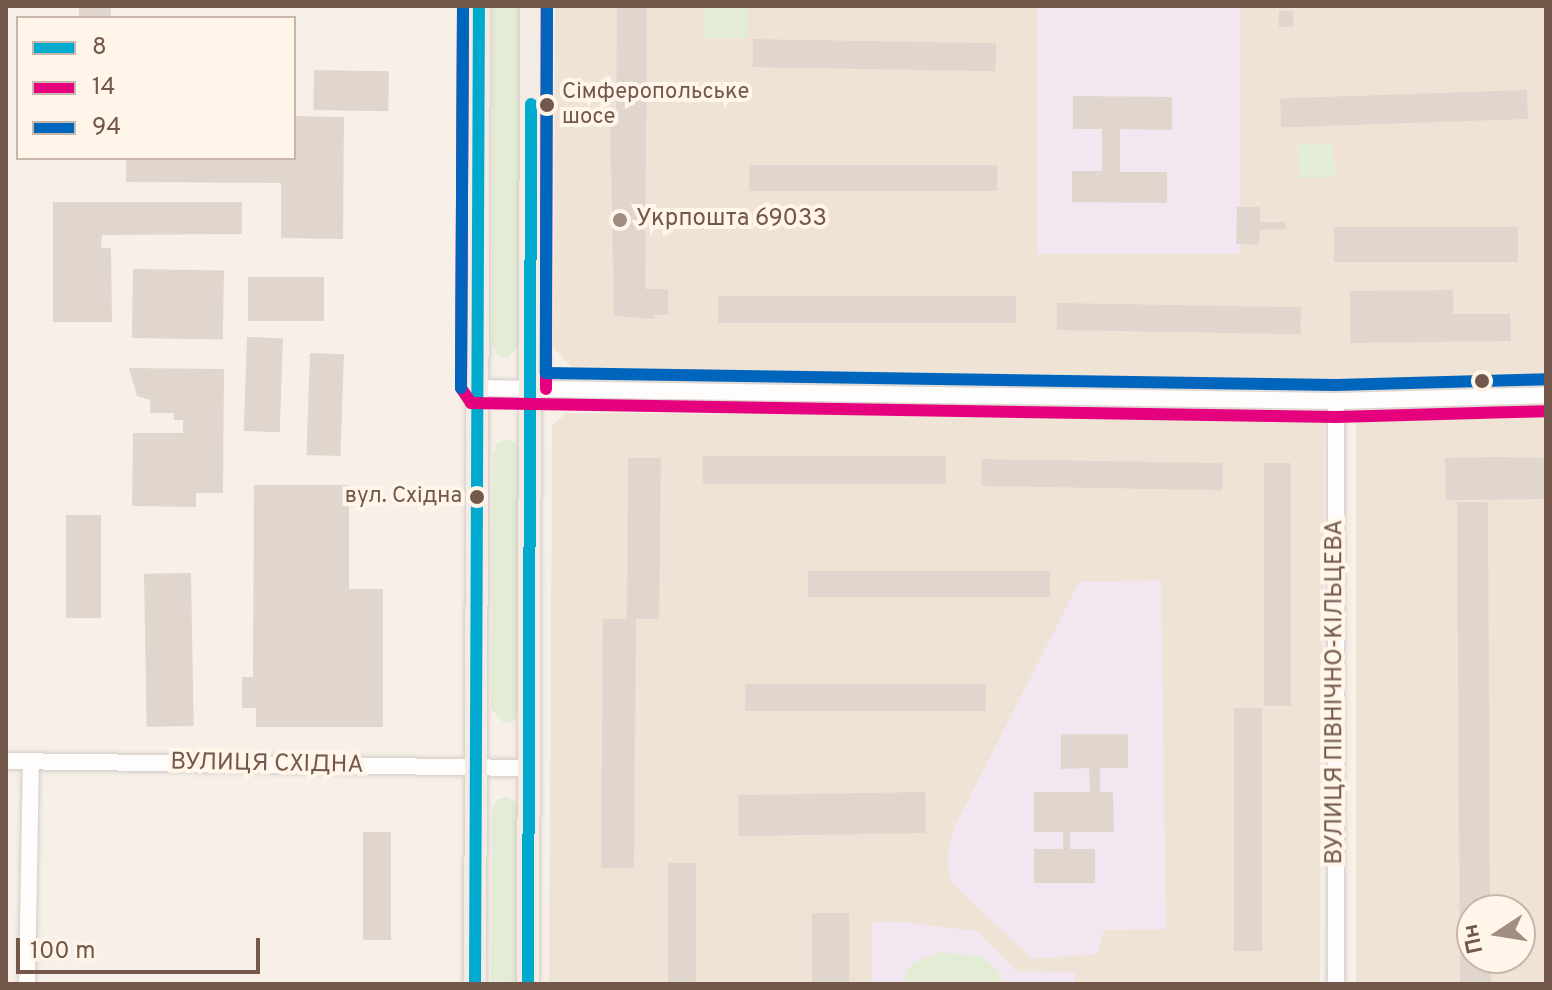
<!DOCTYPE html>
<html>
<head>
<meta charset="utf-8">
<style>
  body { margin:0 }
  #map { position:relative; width:1552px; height:990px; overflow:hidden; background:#f6f0e9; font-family:Overpass,sans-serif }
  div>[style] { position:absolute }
  .residential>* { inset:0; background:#efe3d6 }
  .education>* { inset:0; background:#f2e7f1; transform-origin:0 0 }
  .green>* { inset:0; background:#e3ecd4; transform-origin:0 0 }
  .building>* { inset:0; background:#e0d6ce; transform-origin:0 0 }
  .roads { filter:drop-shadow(0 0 2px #d4ccc6) drop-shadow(0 0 2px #d4ccc6) }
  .minor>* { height:16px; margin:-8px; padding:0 8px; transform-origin:8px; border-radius:8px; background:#fefdfc }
  .major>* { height:22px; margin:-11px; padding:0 11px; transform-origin:11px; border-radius:11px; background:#f2ece5 }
  .bus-1>* { height:12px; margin:-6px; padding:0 6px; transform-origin:6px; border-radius:6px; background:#00a9ce }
  .bus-2>* { height:12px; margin:-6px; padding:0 6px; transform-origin:6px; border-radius:6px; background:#e5007d }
  .bus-3>* { height:12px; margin:-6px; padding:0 6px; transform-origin:6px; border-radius:6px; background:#0065bd }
  .dots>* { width:22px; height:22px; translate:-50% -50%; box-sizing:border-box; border:4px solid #fff5e9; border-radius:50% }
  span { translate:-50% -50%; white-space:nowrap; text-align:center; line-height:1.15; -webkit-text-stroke:8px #fff5e9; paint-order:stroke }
  .bus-label { font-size:22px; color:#73574a }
  .left { translate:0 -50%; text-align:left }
  .right { translate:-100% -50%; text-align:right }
  .poi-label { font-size:24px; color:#73574a }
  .street-label { font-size:24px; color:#73574a }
  .frame { position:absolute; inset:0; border:8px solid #73574a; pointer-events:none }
  .legend { position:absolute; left:16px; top:16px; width:280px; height:144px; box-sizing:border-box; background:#fff5e9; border:2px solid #c7b6a9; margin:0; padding:10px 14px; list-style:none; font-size:24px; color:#73574a }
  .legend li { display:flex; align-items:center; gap:16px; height:40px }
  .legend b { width:40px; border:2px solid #c7b6a9 }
  .north { position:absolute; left:1456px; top:894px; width:80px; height:80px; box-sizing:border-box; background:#fff5e9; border:2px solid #c7b6a9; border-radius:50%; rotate:258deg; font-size:22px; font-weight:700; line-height:32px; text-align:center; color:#73574a }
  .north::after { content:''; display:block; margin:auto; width:28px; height:36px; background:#a18d82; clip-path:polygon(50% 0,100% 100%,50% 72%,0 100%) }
  .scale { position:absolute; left:16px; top:938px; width:244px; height:36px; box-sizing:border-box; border:4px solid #73574a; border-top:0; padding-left:10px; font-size:24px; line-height:28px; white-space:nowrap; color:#73574a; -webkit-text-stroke:6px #fff5e9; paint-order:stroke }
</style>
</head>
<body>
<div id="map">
  <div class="residential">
    <i style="clip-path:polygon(555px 6px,1546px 6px,1546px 381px,1333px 384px,575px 371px,553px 347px)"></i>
    <i style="clip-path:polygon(567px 413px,1324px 416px,1320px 984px,549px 984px,552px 425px)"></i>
    <i style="clip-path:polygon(evenodd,1546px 413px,1546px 984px,1356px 984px,1356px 416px,1546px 413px,1472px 910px,1520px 910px,1520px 958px,1472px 958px,1472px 910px)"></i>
  </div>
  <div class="education">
    <i style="left:1037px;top:6px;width:203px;height:248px"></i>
    <i style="clip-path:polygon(1161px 580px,1166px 929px,1104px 930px,1097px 954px,1032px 959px,951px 882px,947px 857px,953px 830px,1079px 582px)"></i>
    <i style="clip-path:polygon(892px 921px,977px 931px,1016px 971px,1075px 972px,1075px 984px,872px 984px,872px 923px)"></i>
  </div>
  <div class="green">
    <i style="clip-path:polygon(493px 6px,521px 6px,519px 346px,507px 358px,498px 355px,492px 346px)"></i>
    <i style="left:705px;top:6px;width:43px;height:32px"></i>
    <i style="left:1333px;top:143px;width:34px;height:35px;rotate:88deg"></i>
    <i style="clip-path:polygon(507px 439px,517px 444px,520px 455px,521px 711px,514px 721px,504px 723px,491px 709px,493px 455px,497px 443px)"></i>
    <i style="clip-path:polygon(507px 797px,518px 804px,520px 984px,491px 984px,492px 812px,496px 800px)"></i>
    <i style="clip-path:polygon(940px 952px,983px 957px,1001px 974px,1001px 984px,904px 984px,905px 973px,915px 962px)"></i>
  </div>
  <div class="building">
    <i style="left:79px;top:6px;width:32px;height:12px"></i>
    <i style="clip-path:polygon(617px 6px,647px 6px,645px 289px,668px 289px,668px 315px,654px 315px,654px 319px,614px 316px,610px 115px,616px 116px)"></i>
    <i style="left:1279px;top:11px;width:14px;height:16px"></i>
    <i style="left:753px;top:39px;width:243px;height:28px;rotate:1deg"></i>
    <i style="left:314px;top:70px;width:75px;height:40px;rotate:1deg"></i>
    <i style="left:1527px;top:90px;width:29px;height:247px;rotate:88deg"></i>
    <i style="clip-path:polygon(1073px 96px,1172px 97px,1172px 130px,1120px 129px,1120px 172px,1167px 172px,1167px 203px,1072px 202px,1072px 171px,1102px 171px,1102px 129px,1073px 129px)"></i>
    <i style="clip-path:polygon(294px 116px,344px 117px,343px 239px,281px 238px,281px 183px,126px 182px,126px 158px,294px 158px)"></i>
    <i style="left:749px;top:165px;width:248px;height:26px"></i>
    <i style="clip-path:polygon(53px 202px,242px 202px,242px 234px,102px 235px,101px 248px,111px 248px,112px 322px,53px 322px)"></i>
    <i style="clip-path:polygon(1237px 207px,1260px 207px,1260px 222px,1285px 222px,1286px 229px,1260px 230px,1259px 245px,1236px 244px)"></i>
    <i style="left:1334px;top:227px;width:184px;height:35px"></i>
    <i style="left:133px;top:269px;width:91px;height:69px;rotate:1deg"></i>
    <i style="left:248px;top:277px;width:76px;height:44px"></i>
    <i style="clip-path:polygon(1453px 290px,1453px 314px,1510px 314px,1511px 341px,1350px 343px,1350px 291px)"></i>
    <i style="left:1016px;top:296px;width:27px;height:298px;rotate:90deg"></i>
    <i style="left:1057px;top:303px;width:244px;height:27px;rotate:1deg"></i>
    <i style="left:247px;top:337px;width:36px;height:94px;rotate:2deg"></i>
    <i style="left:310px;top:353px;width:34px;height:102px;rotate:2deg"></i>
    <i style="clip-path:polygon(129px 368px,224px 369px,223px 493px,196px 493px,196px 507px,132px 506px,133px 433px,183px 433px,183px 420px,174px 420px,174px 413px,150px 413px,150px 400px,137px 396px)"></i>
    <i style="left:703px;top:456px;width:243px;height:28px"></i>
    <i style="clip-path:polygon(1495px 457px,1546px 458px,1546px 499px,1446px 500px,1445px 458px)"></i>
    <i style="clip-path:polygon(628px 458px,661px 458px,659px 619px,636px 619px,634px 868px,601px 868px,603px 619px,627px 619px)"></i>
    <i style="left:982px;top:459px;width:241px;height:27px;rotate:1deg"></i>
    <i style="left:1264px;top:463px;width:27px;height:243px"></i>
    <i style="clip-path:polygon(254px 485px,349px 485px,349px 589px,383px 589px,383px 727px,256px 727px,256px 708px,242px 708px,242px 677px,253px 677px)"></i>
    <i style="clip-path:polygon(1457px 502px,1488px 502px,1490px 910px,1472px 910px,1472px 958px,1490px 958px,1491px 984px,1460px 984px)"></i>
    <i style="left:66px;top:515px;width:35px;height:103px"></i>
    <i style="left:1050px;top:571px;width:26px;height:242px;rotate:90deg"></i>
    <i style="left:191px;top:573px;width:153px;height:47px;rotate:89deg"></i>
    <i style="left:745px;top:684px;width:241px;height:27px"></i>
    <i style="left:1234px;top:708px;width:28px;height:243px"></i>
    <i style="clip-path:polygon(1061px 734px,1128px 734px,1128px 768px,1100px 768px,1100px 792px,1113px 792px,1114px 832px,1070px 832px,1070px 849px,1095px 849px,1095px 883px,1034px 883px,1034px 849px,1063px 849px,1063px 832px,1034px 832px,1034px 792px,1090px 792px,1089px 768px,1061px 769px)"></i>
    <i style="left:925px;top:792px;width:41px;height:187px;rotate:89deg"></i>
    <i style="left:363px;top:832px;width:28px;height:108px"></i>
    <i style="left:668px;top:863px;width:28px;height:121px"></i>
    <i style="left:812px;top:913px;width:37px;height:71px"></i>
  </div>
  <div class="roads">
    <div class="minor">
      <i style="left:477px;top:388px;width:859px;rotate:0.87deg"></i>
      <i style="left:1336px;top:401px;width:210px;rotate:-1.6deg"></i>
      <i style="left:6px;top:761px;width:523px;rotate:0.77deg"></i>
      <i style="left:27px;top:984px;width:223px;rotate:-89deg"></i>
      <i style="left:1336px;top:984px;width:583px;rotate:-90deg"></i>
    </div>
    <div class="major">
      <i style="left:475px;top:984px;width:978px;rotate:-89.77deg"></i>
      <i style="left:528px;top:984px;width:978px;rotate:-89.82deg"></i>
    </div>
  </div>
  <div class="bus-1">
    <i style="left:475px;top:984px;width:978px;rotate:-89.77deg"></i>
    <i style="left:528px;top:984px;width:880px;rotate:-89.8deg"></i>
  </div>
  <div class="bus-2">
    <i style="left:463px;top:6px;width:382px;rotate:90.3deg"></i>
    <i style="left:461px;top:388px;width:18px;rotate:56deg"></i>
    <i style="left:471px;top:403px;width:865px;rotate:0.93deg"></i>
    <i style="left:1336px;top:417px;width:210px;rotate:-1.6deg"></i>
    <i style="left:546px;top:389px;width:383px;rotate:-89.9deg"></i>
  </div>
  <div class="bus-3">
    <i style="left:547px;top:6px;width:367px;rotate:90.2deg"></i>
    <i style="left:546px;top:373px;width:790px;rotate:0.87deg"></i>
    <i style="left:1336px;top:385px;width:210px;rotate:-1.6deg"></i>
    <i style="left:461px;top:388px;width:382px;rotate:-89.7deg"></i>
  </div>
  <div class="dots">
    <i style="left:547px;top:105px;background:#73574a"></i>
    <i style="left:620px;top:220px;background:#a18d82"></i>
    <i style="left:1482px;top:381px;background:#73574a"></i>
    <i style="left:477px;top:497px;background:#73574a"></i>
  </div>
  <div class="bus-label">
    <span class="left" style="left:562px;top:105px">Сімферопольське<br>шосе</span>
    <span class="right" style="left:462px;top:497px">вул. Східна</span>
  </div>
  <div class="poi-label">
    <span class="left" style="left:636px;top:220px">Укрпошта 69033</span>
  </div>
  <div class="street-label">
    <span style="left:1336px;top:692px;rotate:-90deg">ВУЛИЦЯ ПІВНІЧНО-КІЛЬЦЕВА</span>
    <span style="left:267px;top:765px;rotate:1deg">ВУЛИЦЯ СХІДНА</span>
  </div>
  <div class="frame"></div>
  <ul class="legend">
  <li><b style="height:10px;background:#00a9ce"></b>8</li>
  <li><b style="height:10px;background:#e5007d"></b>14</li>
  <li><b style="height:10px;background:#0065bd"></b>94</li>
  </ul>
  <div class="north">Пн</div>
  <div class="scale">100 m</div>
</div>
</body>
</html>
